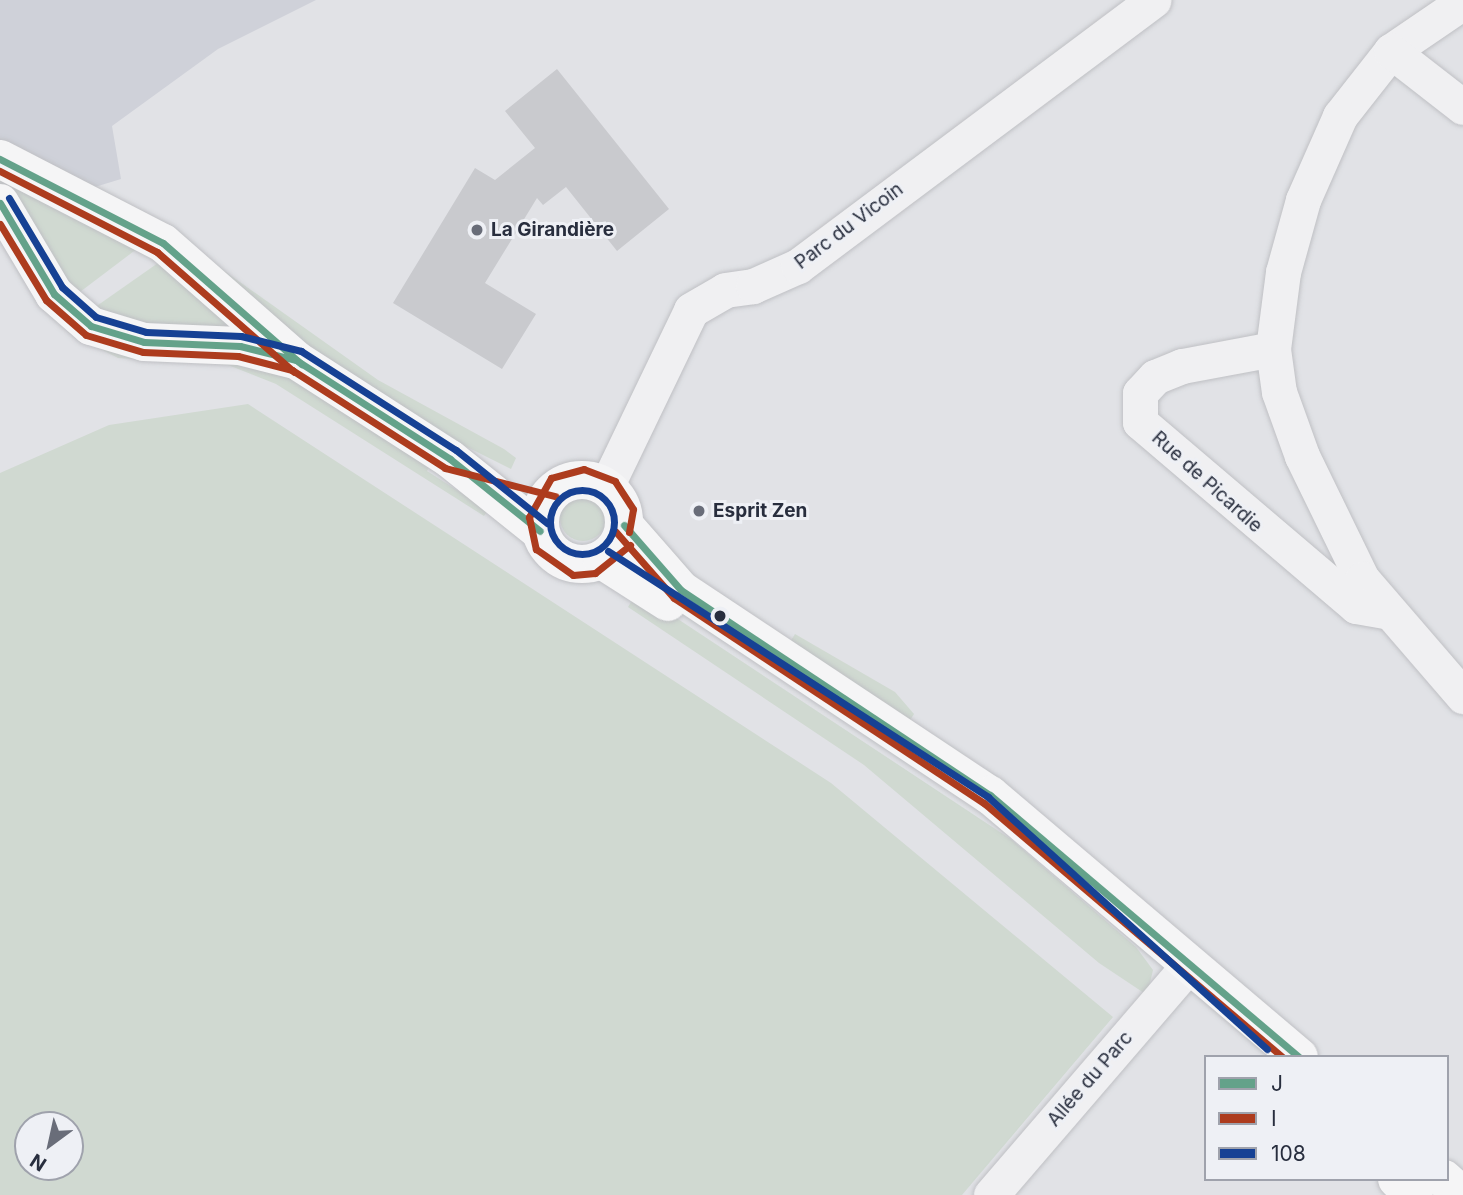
<!DOCTYPE html>
<html>
<head>
<meta charset="utf-8">
<style>
  body { margin:0 }
  #map { position:relative; width:1463px; height:1195px; overflow:hidden; background:#e1e2e6; font-family:Inter,sans-serif }
  div>[style] { position:absolute }
  .built>* { inset:0; background:#cfd1d9 }
  .green>* { inset:0; background:#d0d9d1 }
  .round { border-radius:50% }
  .building>* { inset:0; background:#c9cace }
  .roads { filter:drop-shadow(0 0 2px #bfc0c4) drop-shadow(0 0 2px #bfc0c4) }
  .minor>* { height:35px; margin:-17.5px; padding:0 17.5px; transform-origin:17.5px; border-radius:17.5px; background:#f0f0f2 }
  .major>* { height:38px; margin:-19px; padding:0 19px; transform-origin:19px; border-radius:19px; background:#f5f5f6 }
  .major>.ring { margin:-19px; padding:0; box-sizing:content-box; background:none; border:38px solid #f5f5f6; border-radius:50% }
  .bus-1>* { height:7px; margin:-3.5px; padding:0 3.5px; transform-origin:3.5px; border-radius:3.5px; background:#64a28a }
  .bus-2>* { height:7px; margin:-3.5px; padding:0 3.5px; transform-origin:3.5px; border-radius:3.5px; background:#ad3c1e }
  .bus-3>* { height:7px; margin:-3.5px; padding:0 3.5px; transform-origin:3.5px; border-radius:3.5px; background:#164194 }
  .bus-3>.ring { margin:-3.5px; padding:0; box-sizing:content-box; background:none; border:7px solid #164194; border-radius:50% }
  .dots>* { width:19px; height:19px; translate:-50% -50%; box-sizing:border-box; border:4px solid #eef0f5; border-radius:50% }
  span { translate:-50% -50%; white-space:nowrap; text-align:center; line-height:1.15; -webkit-text-stroke:6px #eef0f5; paint-order:stroke }
  .street-label { font-size:19px; color:#282e3e }
  .poi-label { font-size:19px; color:#282e3e; font-weight:700 }
  .left { translate:0 -50%; text-align:left }
  .legend { position:absolute; left:1204px; top:1055px; width:245px; height:126px; box-sizing:border-box; background:#eef0f5; border:2px solid #9fa2ac; margin:0; padding:9px 12px; list-style:none; font-size:21px; color:#282e3e }
  .legend li { display:flex; align-items:center; gap:14px; height:35px }
  .legend b { width:35px; border:2px solid #9fa2ac }
  .north { position:absolute; left:14px; top:1111px; width:70px; height:70px; box-sizing:border-box; background:#eef0f5; border:2px solid #9fa2ac; border-radius:50%; rotate:213deg; font-size:19px; font-weight:700; line-height:28px; text-align:center; color:#282e3e }
  .north::after { content:''; display:block; margin:auto; width:24px; height:32px; background:#696d79; clip-path:polygon(50% 0,100% 100%,50% 72%,0 100%) }
</style>
</head>
<body>
<div id="map">
  <div class="built">
    <i style="clip-path:polygon(0 0,316px 0,218px 49px,112px 126px,121px 179px,0 216px)"></i>
  </div>
  <div class="green">
    <i style="clip-path:polygon(0 172px,146px 242px,72px 298px,0 188px)"></i>
    <i style="clip-path:polygon(185px 243px,378px 380px,504px 449px,516px 458px,511px 469px,457px 442px,291px 337px)"></i>
    <i style="clip-path:polygon(168px 256px,257px 335px,151px 333px,91px 310px)"></i>
    <i style="clip-path:polygon(74px 325px,286px 372px,433px 461px,427px 471px,488px 510px,484px 516px,276px 384px,228px 365px,118px 358px,67px 332px)"></i>
    <i style="clip-path:polygon(evenodd,248px 404px,831px 783px,1113px 1017px,962px 1195px,0 1195px,0 473px,109px 425px,248px 404px,28px 1125px,70px 1125px,70px 1167px,28px 1167px,28px 1125px)"></i>
    <i class="round" style="left:560px;top:495px;width:46px;height:46px"></i>
    <i style="clip-path:polygon(637px 592px,1012px 840px,1136px 947px,1153px 970px,1147px 995px,1099px 963px,864px 765px,628px 607px)"></i>
    <i style="clip-path:polygon(795px 634px,895px 692px,914px 714px,904px 730px,790px 642px)"></i>
  </div>
  <div class="building">
    <i style="clip-path:polygon(557px 69px,669px 209px,617px 251px,566px 187px,543px 205px,537px 198px,485px 283px,536px 314px,502px 369px,393px 303px,475px 168px,495px 180px,535px 148px,505px 111px)"></i>
  </div>
  <div class="roads">
    <div class="minor">
      <i style="left:1463px;top:2px;width:87px;rotate:145.8deg"></i>
      <i style="left:1391px;top:51px;width:83px;rotate:128.1deg"></i>
      <i style="left:1340px;top:116px;width:92px;rotate:113.8deg"></i>
      <i style="left:1303px;top:200px;width:75px;rotate:105.5deg"></i>
      <i style="left:1283px;top:272px;width:78px;rotate:97.4deg"></i>
      <i style="left:1273px;top:349px;width:43px;rotate:82.1deg"></i>
      <i style="left:1279px;top:392px;width:68px;rotate:70.2deg"></i>
      <i style="left:1302px;top:456px;width:137px;rotate:64deg"></i>
      <i style="left:1362px;top:579px;width:155px;rotate:49.2deg"></i>
      <i style="left:1391px;top:51px;width:91px;rotate:37.9deg"></i>
      <i style="left:1273px;top:349px;width:93px;rotate:169.4deg"></i>
      <i style="left:1182px;top:366px;width:29px;rotate:158deg"></i>
      <i style="left:1155px;top:377px;width:22px;rotate:133deg"></i>
      <i style="left:1140px;top:393px;width:29px;rotate:90deg"></i>
      <i style="left:1140px;top:422px;width:284px;rotate:40.4deg"></i>
      <i style="left:1356px;top:606px;width:29px;rotate:10deg"></i>
      <i style="left:606px;top:487px;width:196px;rotate:-64.3deg"></i>
      <i style="left:691px;top:310px;width:39px;rotate:-30deg"></i>
      <i style="left:725px;top:290px;width:28px;rotate:-8deg"></i>
      <i style="left:753px;top:286px;width:49px;rotate:-24deg"></i>
      <i style="left:798px;top:266px;width:444px;rotate:-36.8deg"></i>
      <i style="left:991px;top:1195px;width:305px;rotate:-49.3deg"></i>
    </div>
    <div class="major">
      <i style="left:0;top:159px;width:183px;rotate:27.3deg"></i>
      <i style="left:163px;top:243px;width:177px;rotate:41.3deg"></i>
      <i style="left:296px;top:360px;width:183px;rotate:32.7deg"></i>
      <i style="left:450px;top:459px;width:115px;rotate:38.7deg"></i>
      <i style="left:0;top:203px;width:106px;rotate:59.3deg"></i>
      <i style="left:54px;top:294px;width:49px;rotate:40.9deg"></i>
      <i style="left:91px;top:326px;width:55px;rotate:16.8deg"></i>
      <i style="left:144px;top:342px;width:96px;rotate:2.4deg"></i>
      <i style="left:240px;top:346px;width:53px;rotate:14.3deg"></i>
      <i class="ring" style="left:540px;top:480px;width:46px;height:46px"></i>
      <i style="left:624px;top:525px;width:86px;rotate:48.8deg"></i>
      <i style="left:681px;top:590px;width:371px;rotate:33.6deg"></i>
      <i style="left:990px;top:795px;width:405px;rotate:40.3deg"></i>
      <i style="left:602px;top:560px;width:78px;rotate:32.5deg"></i>
      <i style="left:1397px;top:1179px;width:23px;rotate:43deg"></i>
      <i style="left:1444px;top:1179px;width:24px;rotate:42deg"></i>
    </div>
  </div>
  <div class="bus-1">
    <i style="left:0;top:159px;width:183px;rotate:27.3deg"></i>
    <i style="left:163px;top:243px;width:184px;rotate:41.2deg"></i>
    <i style="left:0;top:203px;width:106px;rotate:59.3deg"></i>
    <i style="left:54px;top:294px;width:49px;rotate:40.9deg"></i>
    <i style="left:91px;top:326px;width:55px;rotate:16.8deg"></i>
    <i style="left:144px;top:342px;width:96px;rotate:2.4deg"></i>
    <i style="left:240px;top:346px;width:58px;rotate:14deg"></i>
    <i style="left:296px;top:360px;width:183px;rotate:32.7deg"></i>
    <i style="left:450px;top:459px;width:115px;rotate:38.7deg"></i>
    <i style="left:624px;top:525px;width:86px;rotate:48.8deg"></i>
    <i style="left:681px;top:590px;width:371px;rotate:33.6deg"></i>
    <i style="left:990px;top:795px;width:405px;rotate:40.3deg"></i>
  </div>
  <div class="bus-2">
    <i style="left:0;top:171px;width:177px;rotate:27.3deg"></i>
    <i style="left:157px;top:252px;width:182px;rotate:41.2deg"></i>
    <i style="left:0;top:224px;width:89px;rotate:58.8deg"></i>
    <i style="left:46px;top:300px;width:53px;rotate:41.2deg"></i>
    <i style="left:86px;top:335px;width:59px;rotate:16.6deg"></i>
    <i style="left:143px;top:352px;width:95px;rotate:2.4deg"></i>
    <i style="left:238px;top:356px;width:56px;rotate:14.5deg"></i>
    <i style="left:292px;top:370px;width:182px;rotate:32.6deg"></i>
    <i style="left:445px;top:468px;width:114px;rotate:14.3deg"></i>
    <i style="left:616px;top:532px;width:88px;rotate:48.7deg"></i>
    <i style="left:674px;top:598px;width:372px;rotate:33.5deg"></i>
    <i style="left:984px;top:803px;width:392px;rotate:40.4deg"></i>
    <i style="left:629px;top:532px;width:23px;rotate:-80deg"></i>
    <i style="left:633px;top:509px;width:33px;rotate:-123deg"></i>
    <i style="left:615px;top:481px;width:33px;rotate:-159deg"></i>
    <i style="left:584px;top:469px;width:34px;rotate:165deg"></i>
    <i style="left:551px;top:478px;width:45px;rotate:119.4deg"></i>
    <i style="left:529px;top:517px;width:33px;rotate:78deg"></i>
    <i style="left:536px;top:549px;width:45px;rotate:35.1deg"></i>
    <i style="left:573px;top:575px;width:22px;rotate:-5deg"></i>
    <i style="left:595px;top:573px;width:45px;rotate:-38.7deg"></i>
  </div>
  <div class="bus-3">
    <i style="left:9px;top:198px;width:104px;rotate:59.2deg"></i>
    <i style="left:62px;top:287px;width:45px;rotate:41.4deg"></i>
    <i style="left:96px;top:317px;width:52px;rotate:16.7deg"></i>
    <i style="left:146px;top:332px;width:95px;rotate:2.4deg"></i>
    <i style="left:241px;top:336px;width:62px;rotate:14deg"></i>
    <i style="left:301px;top:351px;width:184px;rotate:32.6deg"></i>
    <i style="left:456px;top:450px;width:117px;rotate:38.7deg"></i>
    <i class="ring" style="left:550px;top:490px;width:57px;height:57px"></i>
    <i style="left:608px;top:551px;width:453px;rotate:32.9deg"></i>
    <i style="left:988px;top:797px;width:376px;rotate:42.1deg"></i>
  </div>
  <div class="dots">
    <i style="left:477px;top:230px;background:#696d79"></i>
    <i style="left:699px;top:511px;background:#696d79"></i>
    <i style="left:720px;top:616px;background:#282e3e"></i>
  </div>
  <div class="street-label">
    <span style="left:849px;top:226px;rotate:-37deg">Parc du Vicoin</span>
    <span style="left:1207px;top:482px;rotate:42deg">Rue de Picardie</span>
    <span style="left:1090px;top:1079px;rotate:-49deg">Allée du Parc</span>
  </div>
  <div class="poi-label">
    <span class="left" style="left:491px;top:230px">La Girandière</span>
    <span class="left" style="left:713px;top:511px">Esprit Zen</span>
  </div>
  <ul class="legend">
  <li><b style="height:9px;background:#64a28a"></b>J</li>
  <li><b style="height:9px;background:#ad3c1e"></b>I</li>
  <li><b style="height:9px;background:#164194"></b>108</li>
  </ul>
  <div class="north">N</div>
</div>
</body>
</html>
